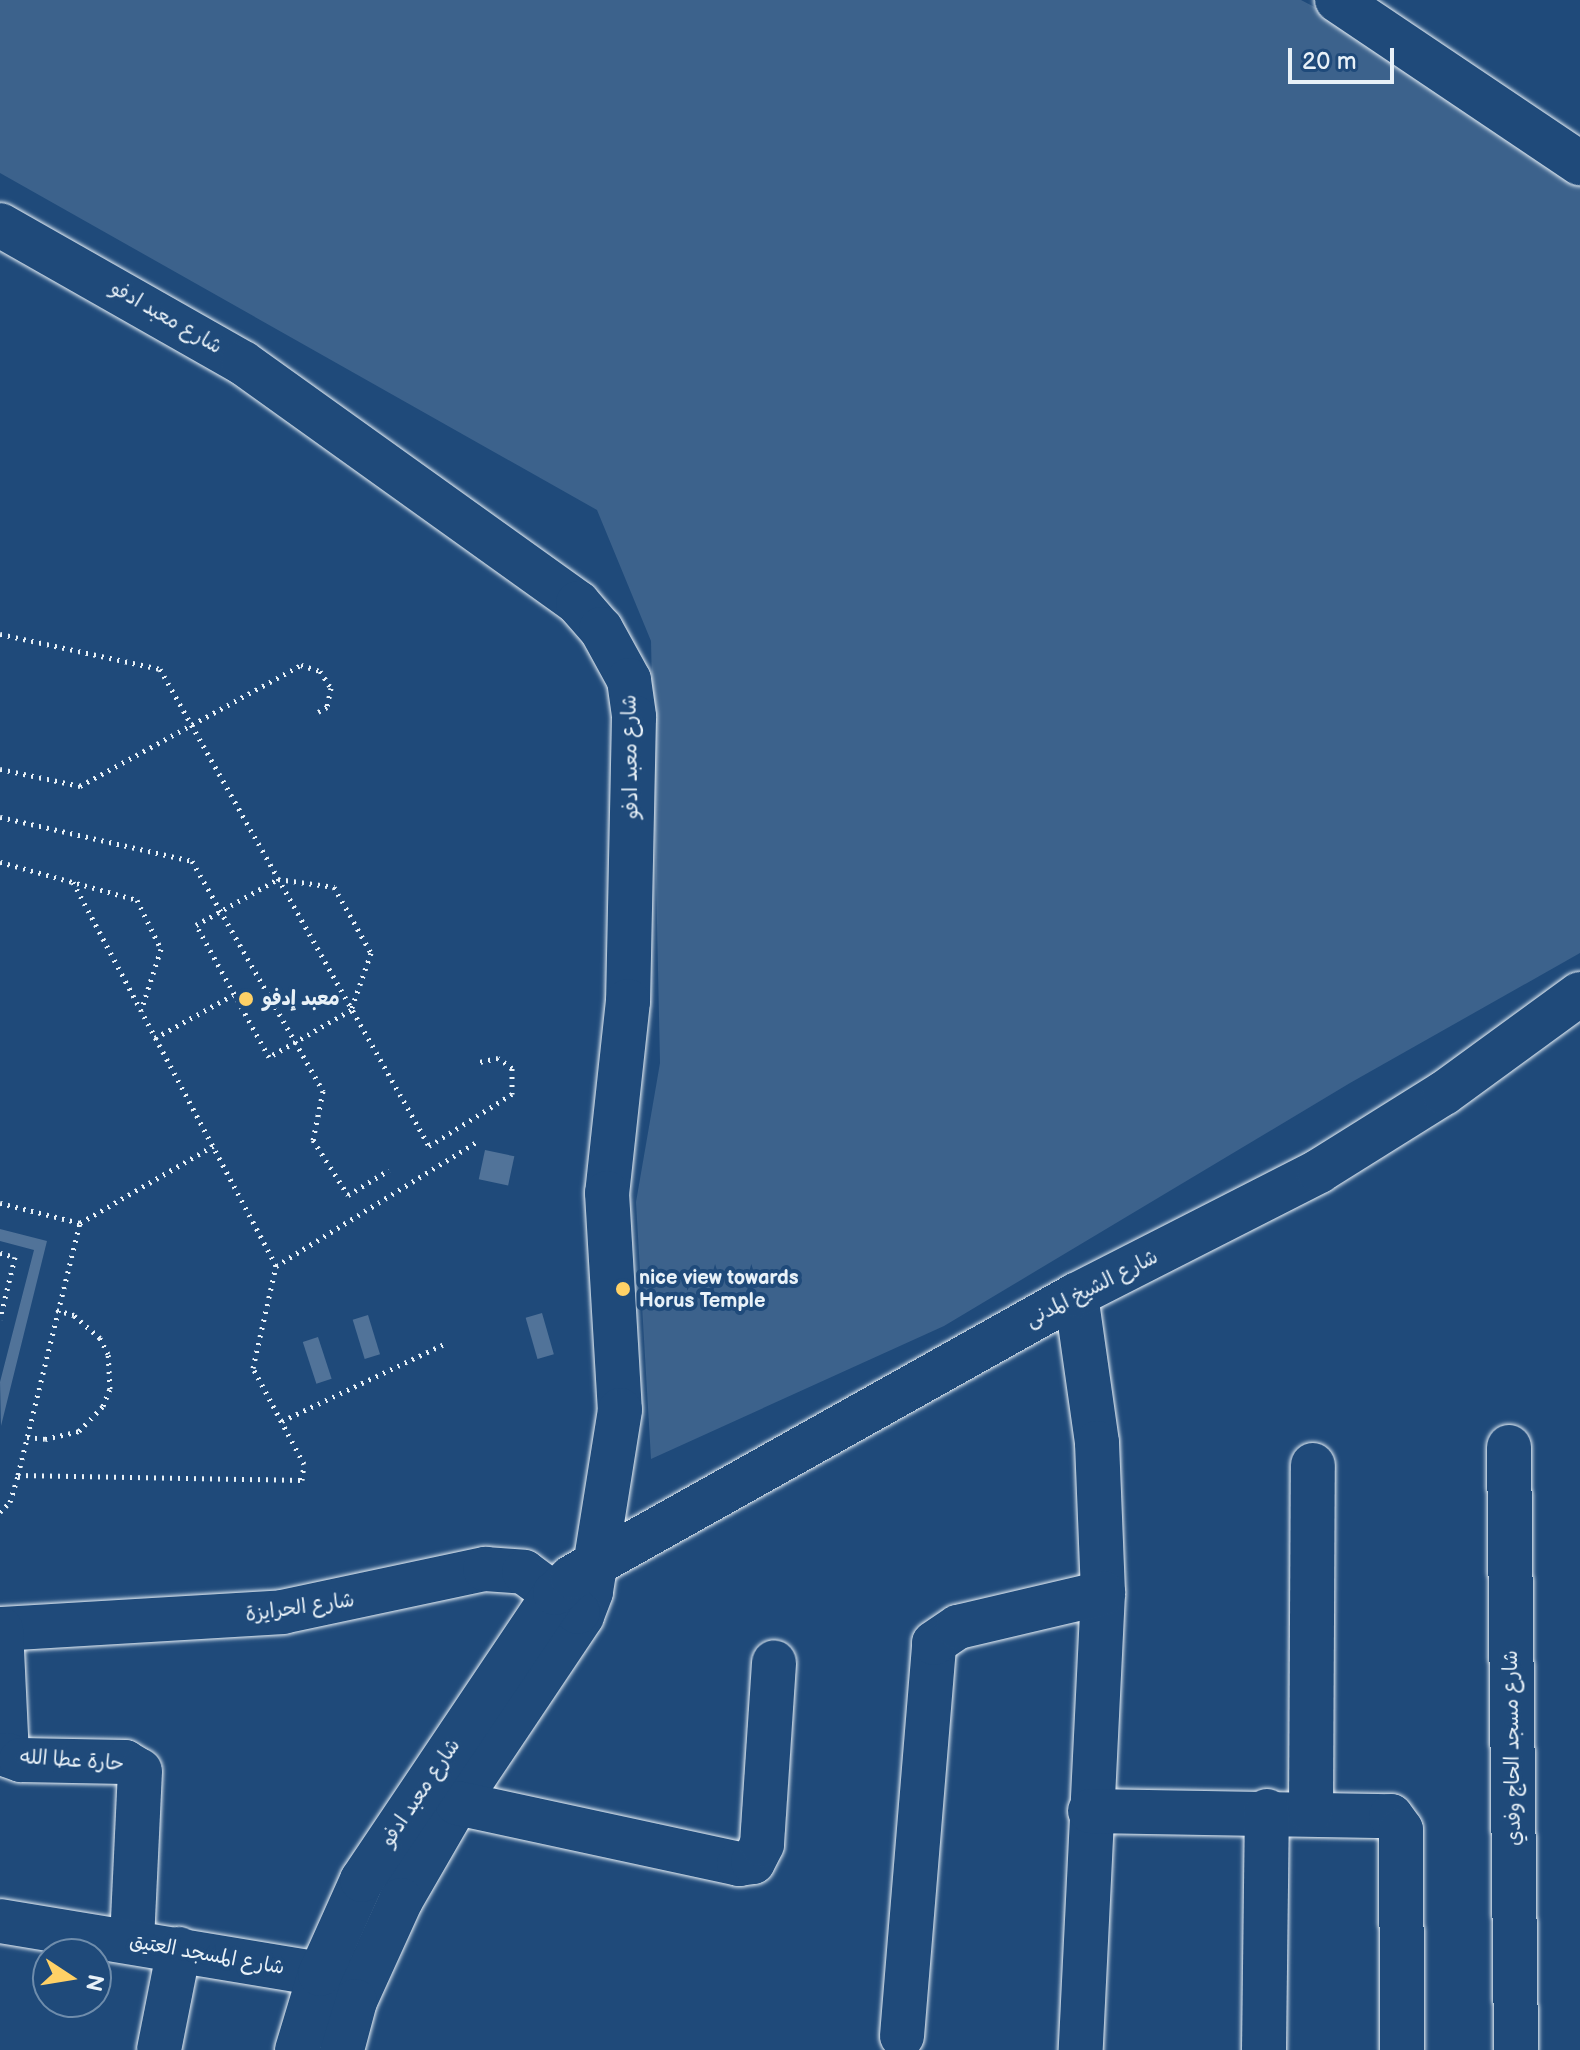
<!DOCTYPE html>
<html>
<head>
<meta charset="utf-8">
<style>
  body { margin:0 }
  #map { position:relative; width:1580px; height:2050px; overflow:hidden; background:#1f4a7a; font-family:"Balsamiq Sans","Playpen Sans Arabic",sans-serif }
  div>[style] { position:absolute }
  .green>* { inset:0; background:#3c628c }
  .building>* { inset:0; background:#517399; transform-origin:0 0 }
  .path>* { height:5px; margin-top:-2.5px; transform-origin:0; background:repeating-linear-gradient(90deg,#e8f1f8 0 2px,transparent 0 8px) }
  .roads { filter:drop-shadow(0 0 2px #e8f1f8) drop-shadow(0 0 2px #e8f1f8) }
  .minor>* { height:44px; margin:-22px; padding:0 22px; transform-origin:22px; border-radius:22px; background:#1f4a7a }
  .dots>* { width:22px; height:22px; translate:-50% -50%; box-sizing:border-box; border:4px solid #1f4a7a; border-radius:50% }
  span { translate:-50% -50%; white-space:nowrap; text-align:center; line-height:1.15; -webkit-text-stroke:8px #1f4a7a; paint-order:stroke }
  .street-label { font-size:20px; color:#e8f1f8 }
  .poi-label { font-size:20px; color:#e8f1f8; font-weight:700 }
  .left { translate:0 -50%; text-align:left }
  .north { position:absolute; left:32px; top:1938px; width:80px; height:80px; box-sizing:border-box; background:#1f4a7a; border:2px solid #6f8dac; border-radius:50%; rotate:102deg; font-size:22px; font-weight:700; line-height:32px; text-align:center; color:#e8f1f8 }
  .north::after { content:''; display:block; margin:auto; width:28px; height:36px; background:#ffd166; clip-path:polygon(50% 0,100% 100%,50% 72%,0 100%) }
  .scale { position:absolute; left:1288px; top:48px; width:106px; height:36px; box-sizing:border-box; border:4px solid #e8f1f8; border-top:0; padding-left:10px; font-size:24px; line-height:28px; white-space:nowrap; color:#e8f1f8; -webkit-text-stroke:6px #1f4a7a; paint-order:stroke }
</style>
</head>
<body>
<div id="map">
  <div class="green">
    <i style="clip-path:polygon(0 0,1301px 0,1376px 39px,1580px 180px,1580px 953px,1350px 1083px,944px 1326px,651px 1459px,636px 1202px,660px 1063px,651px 641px,597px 510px,0 173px)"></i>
  </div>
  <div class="building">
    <i style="left:485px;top:1150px;width:30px;height:30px;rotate:12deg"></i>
    <i style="clip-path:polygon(0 1229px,47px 1241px,1px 1426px,0 1382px,34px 1250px,0 1241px)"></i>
    <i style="left:542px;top:1313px;width:43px;height:17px;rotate:74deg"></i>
    <i style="left:368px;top:1315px;width:41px;height:16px;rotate:73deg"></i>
    <i style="left:318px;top:1337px;width:44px;height:16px;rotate:72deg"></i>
  </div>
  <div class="path">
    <i style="left:0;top:634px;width:164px;rotate:12.3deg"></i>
    <i style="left:160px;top:669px;width:548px;rotate:60.58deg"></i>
    <i style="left:429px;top:1146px;width:98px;rotate:-32.1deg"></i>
    <i style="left:512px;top:1094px;width:26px;rotate:-90deg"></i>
    <i style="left:512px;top:1068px;width:17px;rotate:-144deg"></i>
    <i style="left:498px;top:1058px;width:19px;rotate:168deg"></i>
    <i style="left:0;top:769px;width:82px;rotate:12deg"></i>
    <i style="left:80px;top:786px;width:252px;rotate:-28.7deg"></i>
    <i style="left:301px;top:665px;width:20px;rotate:18deg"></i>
    <i style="left:320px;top:671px;width:20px;rotate:57deg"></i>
    <i style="left:331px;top:688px;width:19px;rotate:102deg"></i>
    <i style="left:327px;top:707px;width:10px;rotate:151deg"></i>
    <i style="left:0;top:817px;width:197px;rotate:12.9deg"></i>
    <i style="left:192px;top:861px;width:265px;rotate:60.3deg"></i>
    <i style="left:323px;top:1091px;width:50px;rotate:101.5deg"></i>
    <i style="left:313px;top:1140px;width:65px;rotate:57.5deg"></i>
    <i style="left:348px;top:1195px;width:48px;rotate:-31.4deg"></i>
    <i style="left:0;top:862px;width:142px;rotate:15.5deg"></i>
    <i style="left:137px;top:900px;width:55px;rotate:63.9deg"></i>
    <i style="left:161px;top:949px;width:65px;rotate:107.9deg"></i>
    <i style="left:278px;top:879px;width:57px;rotate:8.1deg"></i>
    <i style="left:334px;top:887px;width:76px;rotate:60.7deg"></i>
    <i style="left:371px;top:953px;width:60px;rotate:109.3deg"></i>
    <i style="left:351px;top:1010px;width:95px;rotate:150.2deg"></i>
    <i style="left:269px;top:1057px;width:151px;rotate:-118.9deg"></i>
    <i style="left:196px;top:925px;width:94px;rotate:-29.3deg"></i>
    <i style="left:73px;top:882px;width:434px;rotate:62.1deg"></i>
    <i style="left:155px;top:1038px;width:89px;rotate:-28.9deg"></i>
    <i style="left:0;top:1203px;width:82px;rotate:14deg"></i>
    <i style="left:80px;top:1223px;width:154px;rotate:-30.1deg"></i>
    <i style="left:0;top:1253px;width:16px;rotate:15deg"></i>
    <i style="left:15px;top:1257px;width:64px;rotate:103.6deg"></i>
    <i style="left:282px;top:1421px;width:182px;rotate:-25.4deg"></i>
    <i style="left:27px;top:1437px;width:18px;rotate:6deg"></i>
    <i style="left:45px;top:1439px;width:35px;rotate:-13deg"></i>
    <i style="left:79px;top:1431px;width:35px;rotate:-46deg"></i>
    <i style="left:103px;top:1406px;width:18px;rotate:-68deg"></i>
    <i style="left:110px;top:1389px;width:35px;rotate:-93deg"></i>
    <i style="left:108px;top:1354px;width:18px;rotate:-117deg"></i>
    <i style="left:100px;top:1338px;width:35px;rotate:-139deg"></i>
    <i style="left:74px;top:1315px;width:18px;rotate:-164deg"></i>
    <i style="left:18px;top:1475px;width:284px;rotate:1deg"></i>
    <i style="left:302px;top:1480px;width:16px;rotate:-83deg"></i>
    <i style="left:304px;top:1464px;width:109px;rotate:-118deg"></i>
    <i style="left:253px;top:1368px;width:105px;rotate:-77.3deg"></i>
    <i style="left:276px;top:1266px;width:236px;rotate:-31.7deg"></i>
    <i style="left:0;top:1512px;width:14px;rotate:-45deg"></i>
    <i style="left:10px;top:1502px;width:28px;rotate:-73deg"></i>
    <i style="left:18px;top:1475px;width:260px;rotate:-76.2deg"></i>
  </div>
  <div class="roads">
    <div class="minor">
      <i style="left:1337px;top:0;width:293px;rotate:33.9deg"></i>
      <i style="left:0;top:225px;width:279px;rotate:29.6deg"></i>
      <i style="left:243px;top:363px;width:412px;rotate:35.6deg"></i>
      <i style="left:578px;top:603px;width:35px;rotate:49deg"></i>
      <i style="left:601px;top:629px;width:58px;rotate:61.2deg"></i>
      <i style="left:629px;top:680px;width:37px;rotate:82deg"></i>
      <i style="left:634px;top:717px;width:284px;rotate:91.2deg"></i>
      <i style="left:628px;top:1001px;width:193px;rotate:96.2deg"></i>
      <i style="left:607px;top:1193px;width:217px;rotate:86.6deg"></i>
      <i style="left:620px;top:1410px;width:184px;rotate:99.1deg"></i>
      <i style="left:591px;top:1592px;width:26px;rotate:111deg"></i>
      <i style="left:582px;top:1616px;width:225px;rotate:123.8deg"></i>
      <i style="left:457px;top:1803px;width:112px;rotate:120deg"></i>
      <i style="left:401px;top:1900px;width:111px;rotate:114.5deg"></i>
      <i style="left:355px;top:2001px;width:51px;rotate:104.9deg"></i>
      <i style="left:1076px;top:1295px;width:149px;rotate:81.9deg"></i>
      <i style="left:1097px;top:1443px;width:150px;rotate:87.7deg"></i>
      <i style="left:1103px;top:1593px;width:458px;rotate:92.8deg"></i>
      <i style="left:1509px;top:1447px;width:603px;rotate:89.33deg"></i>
      <i style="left:0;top:1629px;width:283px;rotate:-3.4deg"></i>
      <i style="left:282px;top:1612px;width:208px;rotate:-12deg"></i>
      <i style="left:485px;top:1569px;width:39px;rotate:4deg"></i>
      <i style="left:524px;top:1572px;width:67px;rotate:36.5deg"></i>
      <i style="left:1px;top:1629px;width:126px;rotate:87.3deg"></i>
      <i style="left:7px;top:1755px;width:15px;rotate:20deg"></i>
      <i style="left:21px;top:1760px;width:104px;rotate:1.1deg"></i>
      <i style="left:125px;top:1762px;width:17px;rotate:31deg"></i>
      <i style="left:140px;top:1771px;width:170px;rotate:92.7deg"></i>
      <i style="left:457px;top:1803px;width:289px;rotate:12.2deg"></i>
      <i style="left:739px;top:1864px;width:14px;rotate:-8deg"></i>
      <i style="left:753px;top:1862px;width:20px;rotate:-63deg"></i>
      <i style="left:762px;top:1844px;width:182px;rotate:-86.2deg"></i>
      <i style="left:1090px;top:1811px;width:301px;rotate:1deg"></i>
      <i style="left:1391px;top:1816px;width:17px;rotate:54deg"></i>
      <i style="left:1401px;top:1830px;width:220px;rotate:89.7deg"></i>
      <i style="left:1311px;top:1811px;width:346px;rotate:-89.7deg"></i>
      <i style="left:0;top:1921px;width:324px;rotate:9.4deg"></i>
      <i style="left:902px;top:2036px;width:394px;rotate:-85.3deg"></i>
      <i style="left:934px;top:1643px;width:29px;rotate:-34deg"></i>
      <i style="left:958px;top:1627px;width:149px;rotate:-13.2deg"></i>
      <i style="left:159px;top:2050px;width:103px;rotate:-78.8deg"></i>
      <i style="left:297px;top:2050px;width:79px;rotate:-73.2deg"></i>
      <i style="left:320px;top:1974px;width:103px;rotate:-65.9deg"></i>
      <i style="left:362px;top:1880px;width:346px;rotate:-56.1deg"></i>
      <i style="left:555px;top:1593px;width:23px;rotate:-43deg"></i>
      <i style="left:572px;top:1577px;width:578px;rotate:-29.23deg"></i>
      <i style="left:1076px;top:1295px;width:273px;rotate:-27deg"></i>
      <i style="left:1319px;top:1171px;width:147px;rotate:-32deg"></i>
      <i style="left:1444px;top:1093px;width:168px;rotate:-36.1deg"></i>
      <i style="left:1264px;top:2050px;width:239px;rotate:-89.3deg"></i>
    </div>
  </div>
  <div class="dots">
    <i style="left:246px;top:999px;background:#ffd166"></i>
    <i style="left:623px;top:1289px;background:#ffd166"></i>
  </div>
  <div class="street-label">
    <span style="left:166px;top:318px;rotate:30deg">شارع معبد ادفو</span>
    <span style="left:631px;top:757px;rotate:-91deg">شارع معبد ادفو</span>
    <span style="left:1092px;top:1289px;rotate:-27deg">شارع الشيخ المدنى</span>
    <span style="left:300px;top:1608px;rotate:-8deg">شارع الحرايزة</span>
    <span style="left:1513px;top:1748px;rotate:-91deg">شارع مسجد الحاج وفدي</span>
    <span style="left:72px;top:1761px;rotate:4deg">حارة عطا الله</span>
    <span style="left:421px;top:1793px;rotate:-56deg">شارع معبد ادفو</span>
    <span style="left:207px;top:1955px;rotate:10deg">شارع المسجد العتيق</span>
  </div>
  <div class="poi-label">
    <span class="left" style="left:262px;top:999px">معبد إدفو</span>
    <span class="left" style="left:639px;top:1290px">nice view towards<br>Horus Temple</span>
  </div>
  <div class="north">N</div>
  <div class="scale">20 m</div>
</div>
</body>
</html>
